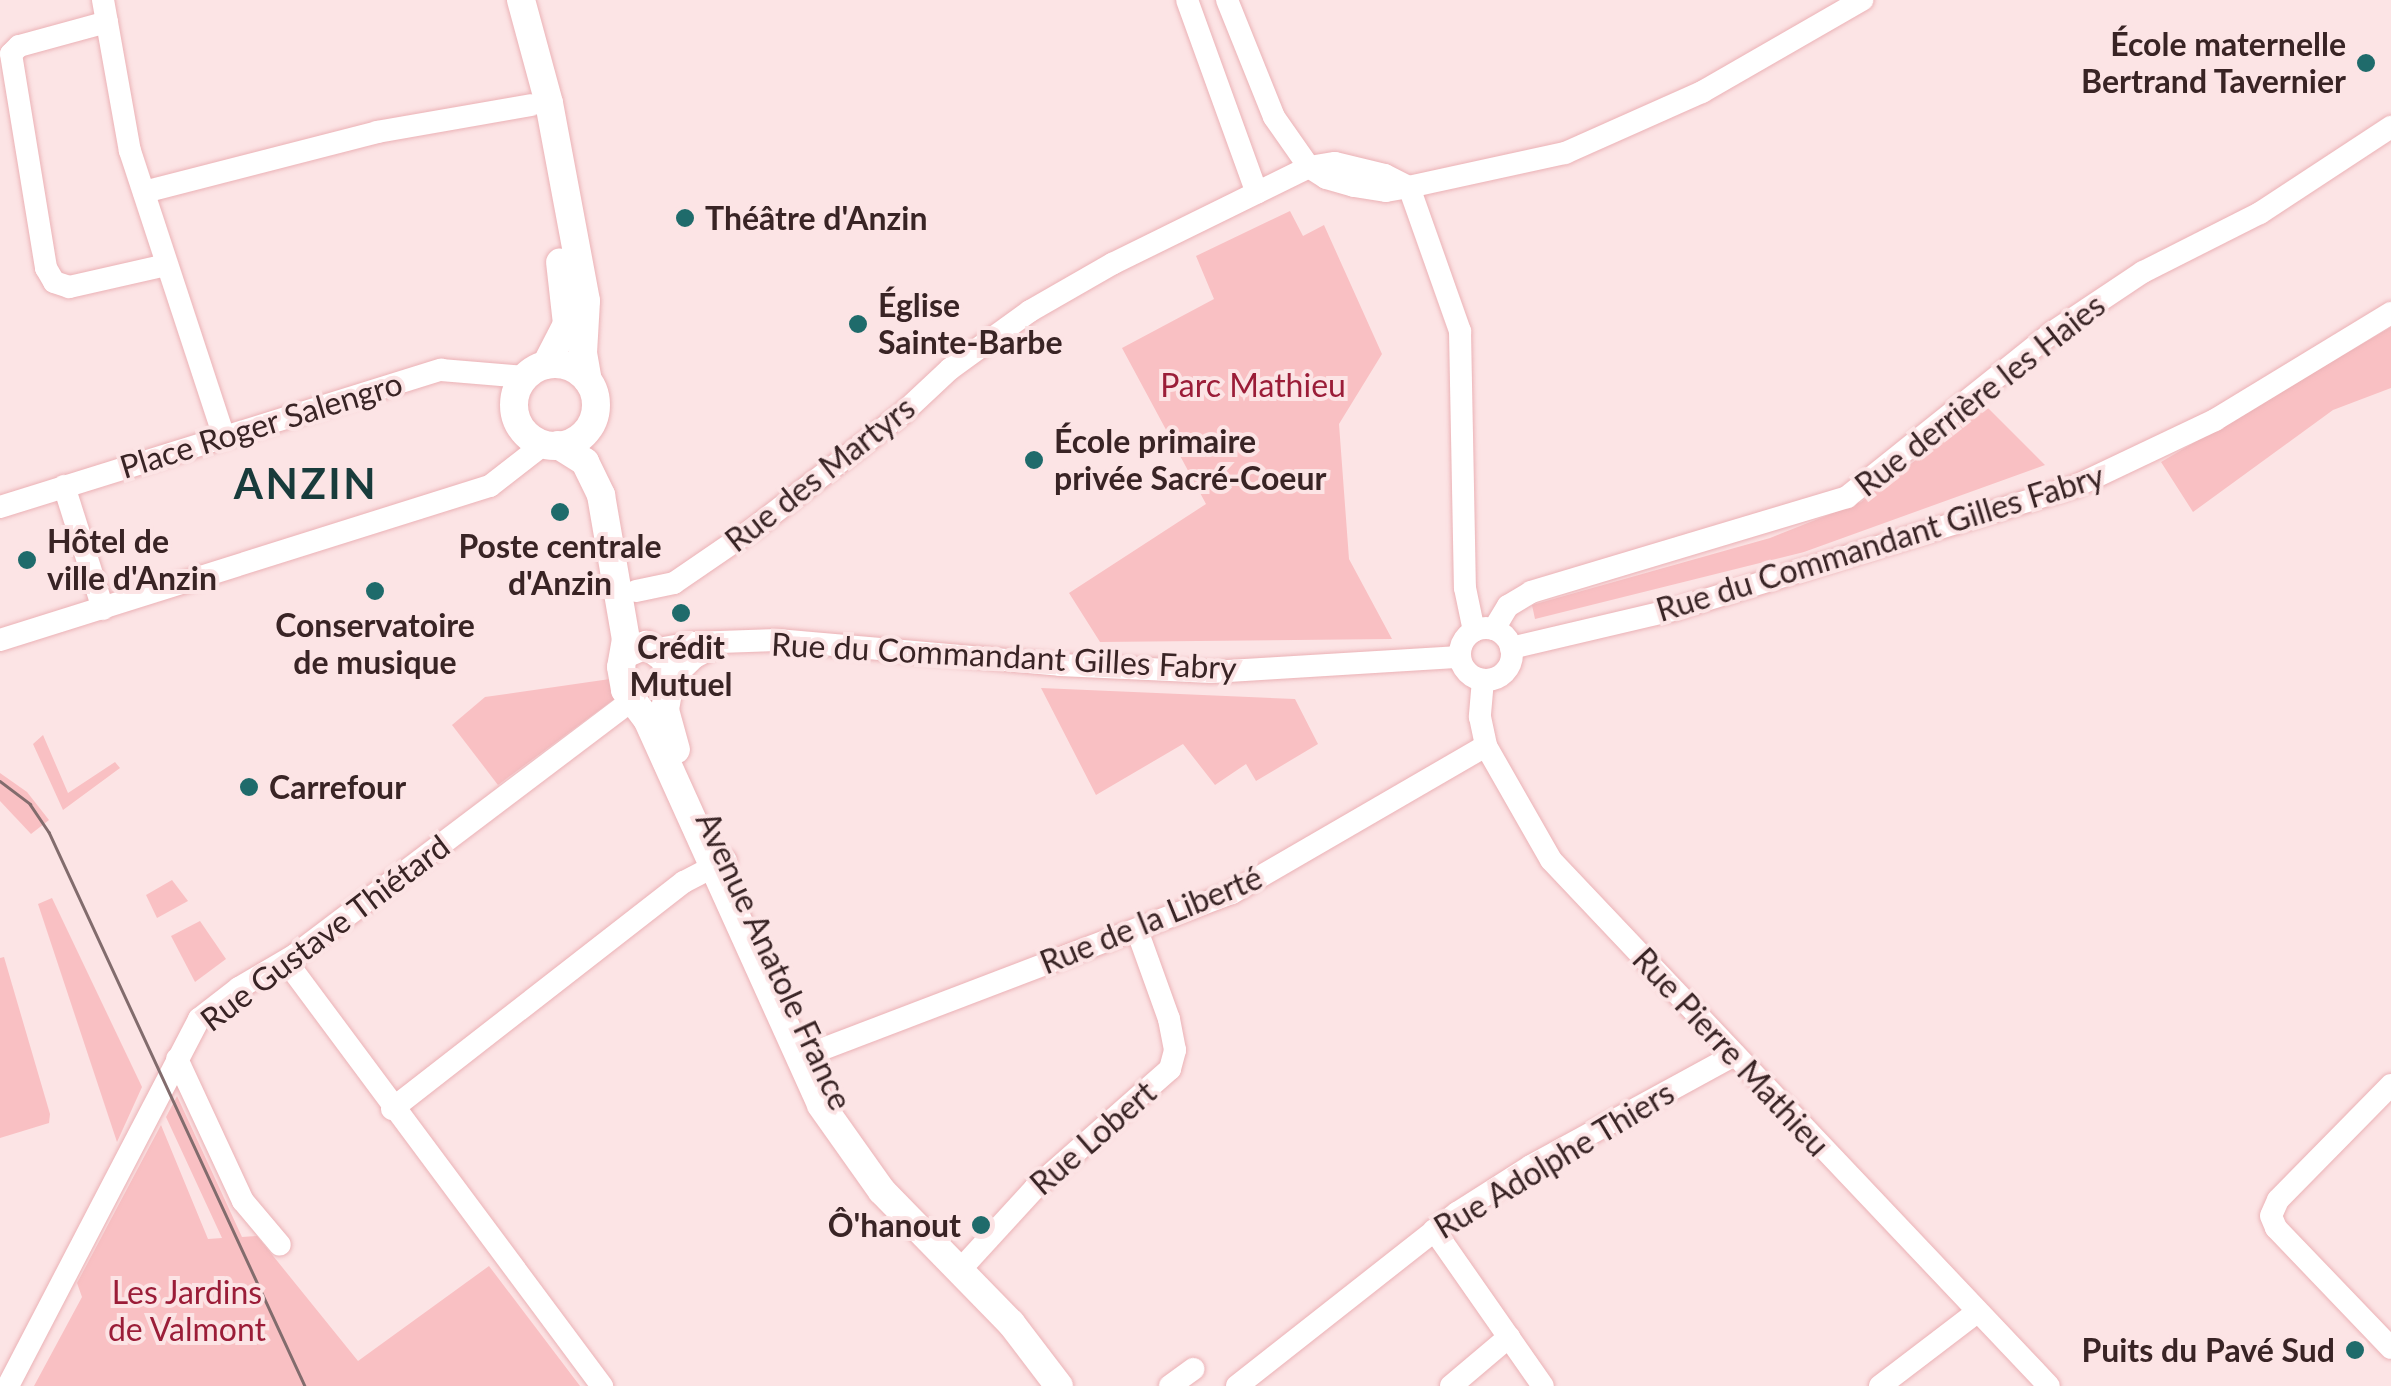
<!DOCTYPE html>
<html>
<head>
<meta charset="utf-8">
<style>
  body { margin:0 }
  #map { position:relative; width:2391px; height:1386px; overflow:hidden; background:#fce4e5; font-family:Lato,sans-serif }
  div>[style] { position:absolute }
  .green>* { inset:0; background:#f9c0c3 }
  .roads { filter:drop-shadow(0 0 2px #ebb2b6) drop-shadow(0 0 2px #ebb2b6) }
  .minor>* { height:22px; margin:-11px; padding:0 11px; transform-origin:11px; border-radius:11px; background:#fff }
  .minor>.ring { margin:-11px; padding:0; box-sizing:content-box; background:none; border:22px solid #fff; border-radius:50% }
  .major>* { height:28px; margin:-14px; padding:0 14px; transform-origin:14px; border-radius:14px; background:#fff }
  .major>.ring { margin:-14px; padding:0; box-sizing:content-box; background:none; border:28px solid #fff; border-radius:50% }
  .tram>* { height:2.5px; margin:-1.25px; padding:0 1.25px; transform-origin:1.25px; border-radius:1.25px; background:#826c6d }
  .dots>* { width:28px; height:28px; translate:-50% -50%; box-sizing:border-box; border:5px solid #fce4e5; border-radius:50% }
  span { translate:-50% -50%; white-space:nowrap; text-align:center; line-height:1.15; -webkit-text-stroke:8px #fce4e5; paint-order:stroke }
  .poi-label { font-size:32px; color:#392425; font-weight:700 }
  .right { translate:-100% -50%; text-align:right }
  .left { translate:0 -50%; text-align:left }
  .park-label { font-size:32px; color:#9b1d38 }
  .street-label { font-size:32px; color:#392425 }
  .district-label { font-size:42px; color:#183b3b; font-weight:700; letter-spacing:2.5px }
</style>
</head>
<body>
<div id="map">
  <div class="green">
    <i style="clip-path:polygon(1290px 211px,1303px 236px,1324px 225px,1382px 354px,1339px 424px,1349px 559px,1392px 639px,1100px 642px,1069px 593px,1206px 504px,1122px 348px,1214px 299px,1196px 256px)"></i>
    <i style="clip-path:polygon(2391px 327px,2391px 388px,2333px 410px,2193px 512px,2161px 462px)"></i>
    <i style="clip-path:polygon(1986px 406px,2045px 465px,1804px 552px,1535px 619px,1532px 605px,1770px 538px,1861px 502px)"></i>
    <i style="clip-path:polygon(610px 679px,614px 699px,498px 785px,452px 725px,485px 697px)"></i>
    <i style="clip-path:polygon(1041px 688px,1295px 699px,1318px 744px,1256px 781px,1246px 764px,1215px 785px,1183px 744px,1096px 795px)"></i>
    <i style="clip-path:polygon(43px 735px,68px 793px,115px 762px,120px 768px,63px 810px,33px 744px)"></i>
    <i style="clip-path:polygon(0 773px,27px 792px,49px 820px,31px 834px,0 801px)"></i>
    <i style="clip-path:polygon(172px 880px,188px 901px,157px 918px,146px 895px)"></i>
    <i style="clip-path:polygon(52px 898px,142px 1087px,117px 1142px,38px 904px)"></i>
    <i style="clip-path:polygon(200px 921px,226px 959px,195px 982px,171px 936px)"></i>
    <i style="clip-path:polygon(4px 957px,50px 1114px,49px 1123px,0 1138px,0 958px)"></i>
    <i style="clip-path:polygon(177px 1096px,242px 1237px,257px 1236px,358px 1361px,489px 1266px,580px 1386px,34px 1386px,82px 1297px,77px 1283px,161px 1125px,208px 1239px,222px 1238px,166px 1117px)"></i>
  </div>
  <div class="roads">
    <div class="minor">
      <i style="left:103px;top:0;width:153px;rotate:79.9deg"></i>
      <i style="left:130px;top:151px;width:301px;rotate:71.8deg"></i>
      <i style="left:1187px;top:0;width:205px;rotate:70.1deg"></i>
      <i style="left:1227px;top:0;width:126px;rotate:68.1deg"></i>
      <i style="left:1274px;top:117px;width:61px;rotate:55deg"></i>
      <i style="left:1309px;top:167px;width:20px;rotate:33deg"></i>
      <i style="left:1326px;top:178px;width:29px;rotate:16deg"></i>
      <i style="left:1354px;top:186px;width:32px;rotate:9deg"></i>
      <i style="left:1386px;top:191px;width:23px;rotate:-10deg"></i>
      <i style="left:1409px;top:187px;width:153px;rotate:70.5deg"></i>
      <i style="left:1460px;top:331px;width:257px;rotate:88.9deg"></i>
      <i style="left:1465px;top:588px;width:44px;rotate:78.2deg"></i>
      <i style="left:107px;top:22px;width:91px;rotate:164.7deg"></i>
      <i style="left:19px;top:46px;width:11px;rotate:135deg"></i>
      <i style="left:11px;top:54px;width:217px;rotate:80.7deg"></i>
      <i style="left:46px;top:268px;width:16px;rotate:60deg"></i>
      <i style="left:54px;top:282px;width:16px;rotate:18deg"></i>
      <i style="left:69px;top:287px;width:100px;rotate:-12.7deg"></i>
      <i style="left:144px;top:192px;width:241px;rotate:-14.4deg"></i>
      <i style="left:377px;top:132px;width:156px;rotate:-9.9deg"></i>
      <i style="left:64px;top:486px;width:129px;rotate:72.4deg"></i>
      <i style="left:0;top:507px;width:462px;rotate:-17.3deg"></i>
      <i style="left:441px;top:370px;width:84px;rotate:4.8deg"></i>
      <i style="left:636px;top:591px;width:39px;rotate:-12deg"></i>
      <i style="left:674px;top:583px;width:96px;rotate:-34.4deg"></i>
      <i style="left:753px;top:529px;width:190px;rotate:-37.7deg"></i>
      <i style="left:903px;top:413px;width:64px;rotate:-43.1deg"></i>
      <i style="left:950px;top:369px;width:99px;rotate:-35.9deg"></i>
      <i style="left:1030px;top:311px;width:95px;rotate:-29.8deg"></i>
      <i style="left:1112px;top:264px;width:220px;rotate:-26.2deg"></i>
      <i style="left:1309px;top:167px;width:26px;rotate:-9deg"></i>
      <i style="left:1335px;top:163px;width:51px;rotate:13.5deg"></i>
      <i style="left:1385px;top:175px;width:27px;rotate:27deg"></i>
      <i style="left:1409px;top:187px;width:160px;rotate:-12.3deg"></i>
      <i style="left:1565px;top:153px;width:150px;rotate:-24deg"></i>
      <i style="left:1702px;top:92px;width:185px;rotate:-29.9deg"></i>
      <i class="ring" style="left:1460px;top:628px;width:30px;height:30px"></i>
      <i style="left:1494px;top:629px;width:27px;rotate:-59deg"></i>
      <i style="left:1508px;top:606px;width:27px;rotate:-31deg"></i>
      <i style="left:1531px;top:592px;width:330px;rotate:-16.7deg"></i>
      <i style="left:1847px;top:497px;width:264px;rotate:-38.7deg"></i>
      <i style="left:2053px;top:332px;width:108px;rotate:-33.7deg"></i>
      <i style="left:2143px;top:272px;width:131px;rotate:-26.8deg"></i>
      <i style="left:2260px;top:213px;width:157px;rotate:-33.3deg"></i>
      <i style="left:0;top:640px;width:514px;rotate:-17.45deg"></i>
      <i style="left:490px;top:486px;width:68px;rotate:-37.9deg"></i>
      <i style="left:1511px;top:648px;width:166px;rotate:-13.2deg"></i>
      <i style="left:1673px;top:610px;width:422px;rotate:-17.1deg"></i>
      <i style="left:2076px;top:486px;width:154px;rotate:-25.4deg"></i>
      <i style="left:2215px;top:420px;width:206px;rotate:-31.3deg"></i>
      <i style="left:658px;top:649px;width:34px;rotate:-10deg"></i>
      <i style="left:691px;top:643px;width:86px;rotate:-2deg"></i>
      <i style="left:777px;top:640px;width:284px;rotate:5deg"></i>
      <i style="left:1060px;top:665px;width:152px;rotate:2.6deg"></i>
      <i style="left:1212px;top:672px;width:248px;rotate:-3.5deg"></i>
      <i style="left:1483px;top:680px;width:37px;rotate:95deg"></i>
      <i style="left:1480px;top:717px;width:30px;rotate:78deg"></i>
      <i style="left:1486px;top:746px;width:131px;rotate:60.3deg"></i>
      <i style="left:1551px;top:860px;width:724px;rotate:46.57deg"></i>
      <i style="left:670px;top:681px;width:35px;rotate:-44deg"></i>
      <i style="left:695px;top:657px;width:26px;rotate:-28deg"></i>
      <i style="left:286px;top:961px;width:530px;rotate:53.37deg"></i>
      <i style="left:799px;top:1058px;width:463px;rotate:-20.9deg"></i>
      <i style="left:1232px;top:893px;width:293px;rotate:-30.1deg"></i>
      <i style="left:177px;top:1059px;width:157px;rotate:65.1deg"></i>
      <i style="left:243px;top:1201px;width:57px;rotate:49.9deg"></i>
      <i style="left:2391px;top:1085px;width:161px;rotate:134.5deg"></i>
      <i style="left:2278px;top:1200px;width:17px;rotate:114deg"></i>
      <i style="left:2271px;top:1216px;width:13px;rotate:67deg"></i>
      <i style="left:2276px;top:1228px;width:166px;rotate:46.2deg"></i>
      <i style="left:392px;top:1109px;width:370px;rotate:-37.9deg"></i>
      <i style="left:684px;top:882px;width:47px;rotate:-27.6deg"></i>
      <i style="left:1434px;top:1230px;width:190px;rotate:55.1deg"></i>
      <i style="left:959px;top:1271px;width:113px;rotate:-47.5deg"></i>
      <i style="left:1035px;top:1188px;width:180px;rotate:-41.4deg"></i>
      <i style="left:1170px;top:1069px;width:20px;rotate:-75deg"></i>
      <i style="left:1175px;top:1050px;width:32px;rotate:-101deg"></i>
      <i style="left:1169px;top:1019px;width:95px;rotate:-109.8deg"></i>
      <i style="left:8px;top:1386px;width:414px;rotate:-62.5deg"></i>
      <i style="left:199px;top:1019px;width:51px;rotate:-37.8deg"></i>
      <i style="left:239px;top:988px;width:65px;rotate:-30.5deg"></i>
      <i style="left:295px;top:955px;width:423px;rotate:-37.1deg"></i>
      <i style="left:1170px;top:1386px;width:29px;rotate:-36deg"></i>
      <i style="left:1237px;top:1386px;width:280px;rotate:-38.2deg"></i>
      <i style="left:1457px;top:1213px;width:88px;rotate:-32.4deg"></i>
      <i style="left:1531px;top:1166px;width:232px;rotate:-28.6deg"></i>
      <i style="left:1451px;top:1386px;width:76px;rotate:-40.2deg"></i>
      <i style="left:1880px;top:1386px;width:122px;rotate:-37.3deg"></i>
    </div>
    <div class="major">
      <i style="left:521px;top:0;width:107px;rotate:74.8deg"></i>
      <i style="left:549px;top:103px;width:201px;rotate:79.4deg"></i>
      <i style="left:586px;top:301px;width:52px;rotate:93.3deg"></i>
      <i style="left:583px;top:353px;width:28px;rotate:80deg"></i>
      <i class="ring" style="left:514px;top:364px;width:54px;height:54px"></i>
      <i style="left:546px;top:365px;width:46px;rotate:-62.9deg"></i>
      <i style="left:567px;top:324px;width:62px;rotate:-96.4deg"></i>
      <i style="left:558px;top:445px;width:32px;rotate:32deg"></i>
      <i style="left:585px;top:462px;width:37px;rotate:64deg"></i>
      <i style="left:601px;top:495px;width:146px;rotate:80.2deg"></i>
      <i style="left:626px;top:639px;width:28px;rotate:100deg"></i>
      <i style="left:621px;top:667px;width:23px;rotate:80deg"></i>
      <i style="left:625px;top:690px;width:36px;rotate:53deg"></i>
      <i style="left:647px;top:719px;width:423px;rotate:65.7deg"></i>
      <i style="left:821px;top:1105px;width:105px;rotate:54.7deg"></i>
      <i style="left:882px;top:1191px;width:185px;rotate:45.7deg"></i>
      <i style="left:1011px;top:1323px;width:79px;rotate:52.7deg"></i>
      <i style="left:627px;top:653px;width:21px;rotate:-23deg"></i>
      <i style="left:646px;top:645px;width:24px;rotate:36deg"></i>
      <i style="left:665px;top:659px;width:23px;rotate:77deg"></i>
      <i style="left:670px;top:681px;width:29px;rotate:100deg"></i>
      <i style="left:665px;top:710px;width:41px;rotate:74.6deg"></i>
    </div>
  </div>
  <div class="tram">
    <i style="left:0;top:781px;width:38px;rotate:37deg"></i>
    <i style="left:30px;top:804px;width:34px;rotate:56deg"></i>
    <i style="left:49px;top:832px;width:610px;rotate:65.2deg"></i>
  </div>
  <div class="dots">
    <i style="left:2366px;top:63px;background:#1f6b6b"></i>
    <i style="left:685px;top:218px;background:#1f6b6b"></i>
    <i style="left:858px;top:324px;background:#1f6b6b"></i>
    <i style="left:1034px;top:460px;background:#1f6b6b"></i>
    <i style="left:560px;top:512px;background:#1f6b6b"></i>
    <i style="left:27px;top:560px;background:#1f6b6b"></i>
    <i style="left:375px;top:591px;background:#1f6b6b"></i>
    <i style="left:681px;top:613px;background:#1f6b6b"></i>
    <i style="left:249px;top:787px;background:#1f6b6b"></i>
    <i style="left:981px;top:1225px;background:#1f6b6b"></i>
    <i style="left:2355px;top:1350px;background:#1f6b6b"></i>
  </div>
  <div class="poi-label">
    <span class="right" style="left:2346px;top:63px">École maternelle<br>Bertrand Tavernier</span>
    <span class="left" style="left:705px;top:218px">Théâtre d'Anzin</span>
    <span class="left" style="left:878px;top:324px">Église<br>Sainte-Barbe</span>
    <span class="left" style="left:1054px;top:460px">École primaire<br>privée Sacré-Coeur</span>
    <span class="left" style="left:47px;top:560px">Hôtel de<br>ville d'Anzin</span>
    <span style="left:560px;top:565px">Poste centrale<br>d'Anzin</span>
    <span style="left:375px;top:644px">Conservatoire<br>de musique</span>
    <span style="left:681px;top:666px">Crédit<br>Mutuel</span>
    <span class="left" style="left:269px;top:787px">Carrefour</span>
    <span class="right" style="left:961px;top:1225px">Ô'hanout</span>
    <span class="right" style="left:2335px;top:1350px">Puits du Pavé Sud</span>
  </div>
  <div class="park-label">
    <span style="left:1253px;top:385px">Parc Mathieu</span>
    <span style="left:187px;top:1311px">Les Jardins<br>de Valmont</span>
  </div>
  <div class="street-label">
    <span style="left:1980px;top:395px;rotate:-38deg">Rue derrière les Haies</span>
    <span style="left:261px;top:425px;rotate:-17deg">Place Roger Salengro</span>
    <span style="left:820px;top:474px;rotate:-38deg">Rue des Martyrs</span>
    <span style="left:1880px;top:543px;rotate:-17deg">Rue du Commandant Gilles Fabry</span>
    <span style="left:1004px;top:656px;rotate:3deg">Rue du Commandant Gilles Fabry</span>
    <span style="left:1151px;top:920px;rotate:-22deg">Rue de la Liberté</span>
    <span style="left:325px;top:933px;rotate:-37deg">Rue Gustave Thiétard</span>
    <span style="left:774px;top:961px;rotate:65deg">Avenue Anatole France</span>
    <span style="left:1731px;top:1052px;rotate:47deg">Rue Pierre Mathieu</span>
    <span style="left:1093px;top:1138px;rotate:-41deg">Rue Lobert</span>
    <span style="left:1554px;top:1160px;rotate:-31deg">Rue Adolphe Thiers</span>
  </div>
  <div class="district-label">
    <span style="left:306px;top:483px">ANZIN</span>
  </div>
</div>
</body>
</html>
